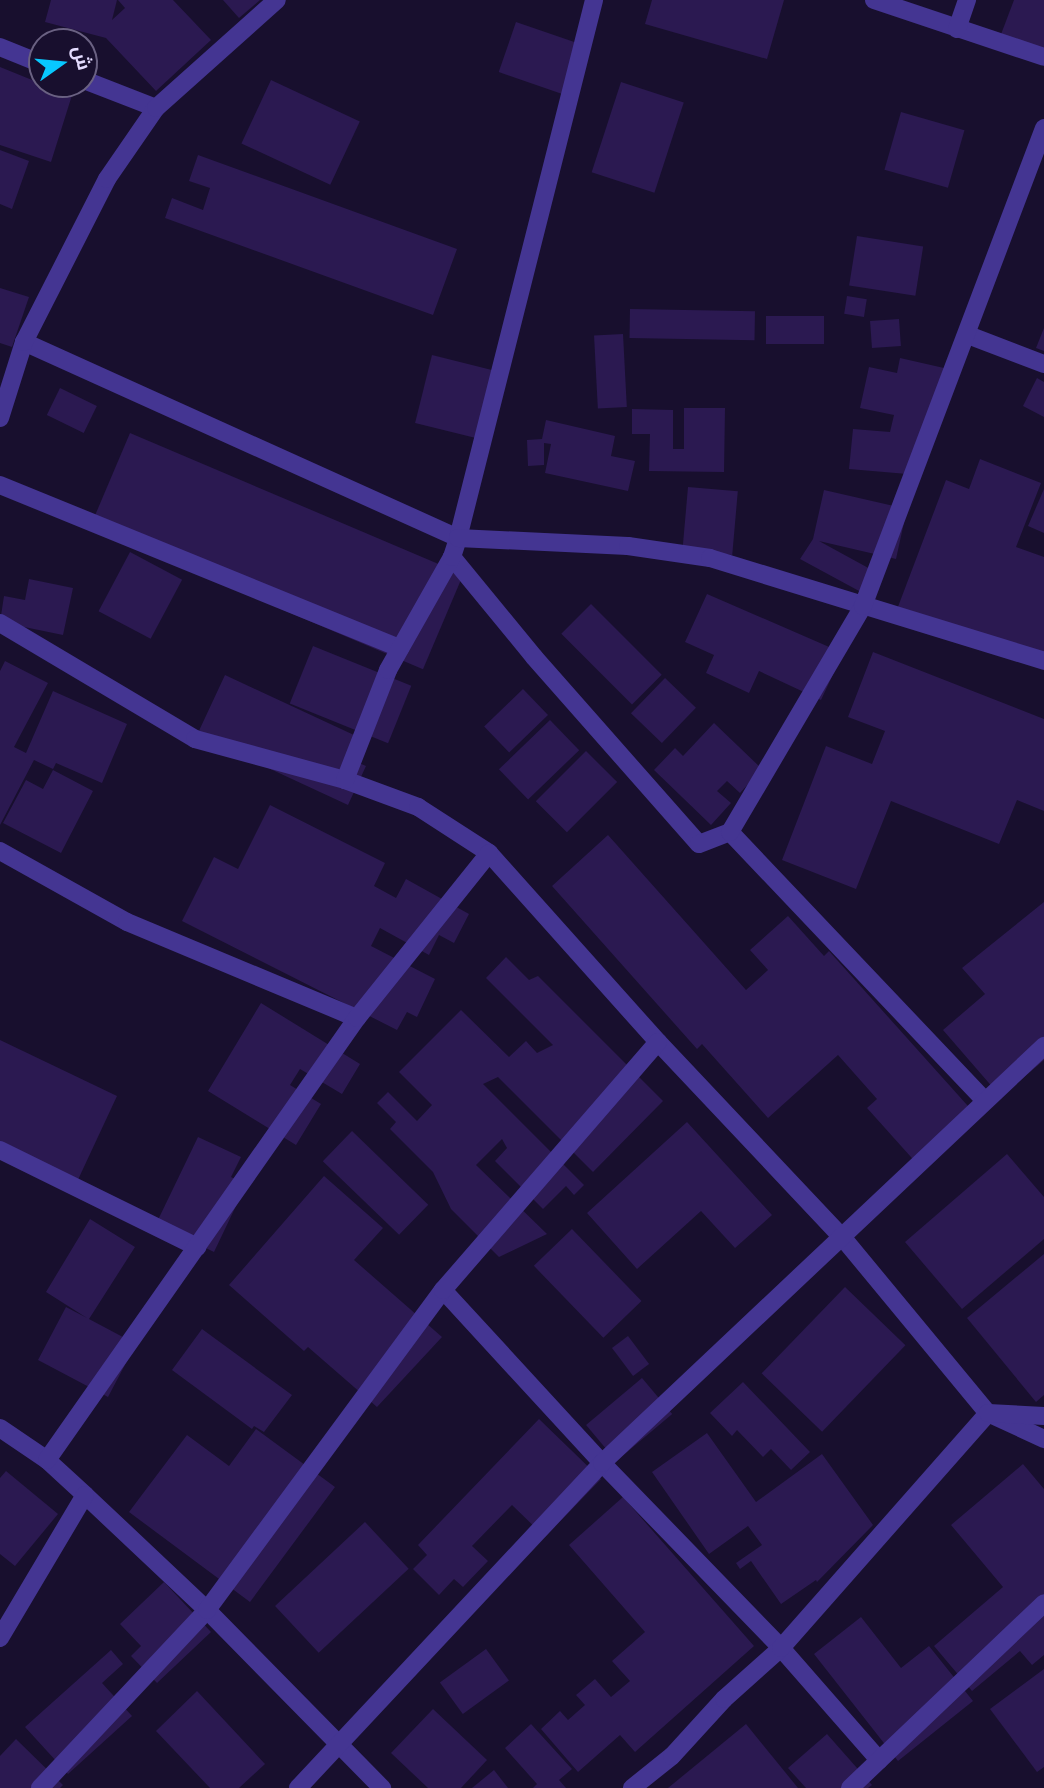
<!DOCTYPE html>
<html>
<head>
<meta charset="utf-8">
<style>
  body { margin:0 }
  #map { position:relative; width:1044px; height:1788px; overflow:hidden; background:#180f2e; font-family:Figtree,Cairo,sans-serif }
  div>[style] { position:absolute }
  .building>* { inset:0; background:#2b1951; transform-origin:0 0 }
  .street>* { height:18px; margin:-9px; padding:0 9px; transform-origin:9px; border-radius:9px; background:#443592 }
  span { translate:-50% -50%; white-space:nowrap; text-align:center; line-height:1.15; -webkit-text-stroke:5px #180f2e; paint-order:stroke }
  .north { position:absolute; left:28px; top:28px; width:70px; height:70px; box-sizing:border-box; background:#180f2e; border:2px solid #6a6182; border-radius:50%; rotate:75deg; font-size:19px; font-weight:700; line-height:28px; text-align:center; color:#e4dcff }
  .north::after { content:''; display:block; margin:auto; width:24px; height:32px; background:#08c8ff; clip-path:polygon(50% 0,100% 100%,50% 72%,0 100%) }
</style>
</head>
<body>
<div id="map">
  <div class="building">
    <i style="clip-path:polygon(51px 0,117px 0,112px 20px,125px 8px,118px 0,173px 0,211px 40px,156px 91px,106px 38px,45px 22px)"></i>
    <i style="clip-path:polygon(223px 0,260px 0,239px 18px)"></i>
    <i style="clip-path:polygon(652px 0,784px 0,767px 59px,645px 24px)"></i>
    <i style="clip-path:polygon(1014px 0,1044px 0,1044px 55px,1000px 37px)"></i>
    <i style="left:516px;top:22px;width:74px;height:53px;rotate:19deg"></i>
    <i style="clip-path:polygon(0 67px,42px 84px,73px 92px,51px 162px,0 145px)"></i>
    <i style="left:271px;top:80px;width:98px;height:70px;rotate:25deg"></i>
    <i style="left:621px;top:82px;width:66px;height:95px;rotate:18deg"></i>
    <i style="left:901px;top:112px;width:66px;height:60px;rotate:16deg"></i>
    <i style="clip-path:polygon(0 150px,29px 161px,12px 209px,0 204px)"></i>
    <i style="clip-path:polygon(198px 155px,457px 249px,433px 315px,165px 218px,172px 198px,203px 210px,210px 188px,189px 181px)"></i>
    <i style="left:857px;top:236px;width:67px;height:50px;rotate:9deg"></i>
    <i style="clip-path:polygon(0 288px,29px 297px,12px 347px,0 343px)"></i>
    <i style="left:847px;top:296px;width:20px;height:18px;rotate:9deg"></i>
    <i style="left:630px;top:309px;width:125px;height:29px;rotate:1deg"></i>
    <i style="left:824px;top:316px;width:28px;height:58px;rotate:90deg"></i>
    <i style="left:899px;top:319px;width:27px;height:29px;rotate:86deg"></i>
    <i style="clip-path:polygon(1044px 328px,1044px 351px,1036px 348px)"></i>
    <i style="left:623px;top:334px;width:73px;height:29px;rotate:87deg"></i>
    <i style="left:432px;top:355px;width:72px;height:70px;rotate:14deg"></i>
    <i style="clip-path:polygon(900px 358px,944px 368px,919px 475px,849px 469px,853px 429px,890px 432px,894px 415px,860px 408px,869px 367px,897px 373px)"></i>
    <i style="clip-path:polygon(1037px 378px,1044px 382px,1044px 417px,1023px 406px)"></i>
    <i style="left:60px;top:388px;width:41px;height:30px;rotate:26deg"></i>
    <i style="clip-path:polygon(684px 408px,725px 408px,724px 472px,649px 471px,650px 434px,632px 434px,632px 409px,673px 410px,673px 449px,684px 449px)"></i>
    <i style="clip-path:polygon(546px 420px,615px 436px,611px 456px,635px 461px,628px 491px,545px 473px,551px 444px,544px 443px,544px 465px,528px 466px,527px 440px,542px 439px)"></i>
    <i style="left:130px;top:433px;width:362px;height:103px;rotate:23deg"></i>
    <i style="clip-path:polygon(980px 459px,1041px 483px,1016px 547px,1044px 557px,1044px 669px,896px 612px,946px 480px,969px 489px)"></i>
    <i style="left:688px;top:487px;width:50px;height:64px;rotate:5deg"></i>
    <i style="clip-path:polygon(1044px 489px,1044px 533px,1028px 526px)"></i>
    <i style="clip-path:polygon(824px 490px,907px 509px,896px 559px,819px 541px,883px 576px,872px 598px,800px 559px,813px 539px)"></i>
    <i style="left:130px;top:552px;width:59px;height:67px;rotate:28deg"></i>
    <i style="clip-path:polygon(29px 579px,73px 588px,63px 635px,0 622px,4px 596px,25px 600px)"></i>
    <i style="clip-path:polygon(707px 594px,843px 653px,821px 700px,759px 671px,749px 693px,706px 673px,714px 655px,685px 642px)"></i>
    <i style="left:591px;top:604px;width:100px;height:42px;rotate:45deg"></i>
    <i style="left:313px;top:646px;width:106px;height:62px;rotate:22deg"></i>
    <i style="clip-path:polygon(873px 652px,1044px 719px,1044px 811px,1017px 800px,999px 844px,891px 801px,856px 889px,782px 860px,826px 746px,872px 764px,885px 731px,848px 717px)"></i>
    <i style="clip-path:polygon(5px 661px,48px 683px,14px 747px,26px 753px,53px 691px,127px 724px,102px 783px,56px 763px,53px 769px,34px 760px,0 825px,0 671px)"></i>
    <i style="clip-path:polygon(225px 675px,369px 742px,359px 763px,366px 766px,348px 805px,197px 735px)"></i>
    <i style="left:665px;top:678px;width:43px;height:49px;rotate:44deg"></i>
    <i style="left:523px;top:689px;width:36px;height:54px;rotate:46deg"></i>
    <i style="left:550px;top:720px;width:42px;height:71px;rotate:46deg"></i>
    <i style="clip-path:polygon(714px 723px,762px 769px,740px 793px,727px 781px,717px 791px,731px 803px,711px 825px,654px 770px,675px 748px,683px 756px)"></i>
    <i style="left:586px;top:751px;width:44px;height:71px;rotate:45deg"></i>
    <i style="clip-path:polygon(53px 770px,93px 791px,61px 853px,3px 823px,26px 780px,43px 789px)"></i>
    <i style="clip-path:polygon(270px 805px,385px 863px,374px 886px,396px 898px,406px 879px,469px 914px,454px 943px,439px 935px,429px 955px,380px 928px,371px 946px,435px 979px,417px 1017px,407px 1012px,397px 1030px,182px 921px,214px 857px,238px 869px)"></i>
    <i style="clip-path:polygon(608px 835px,746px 990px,768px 970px,750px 950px,788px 916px,824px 956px,829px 951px,976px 1115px,919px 1166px,867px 1108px,877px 1099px,838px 1055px,768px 1118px,702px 1044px,697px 1049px,552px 886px)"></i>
    <i style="clip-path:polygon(1044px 902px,1044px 1060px,1001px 1097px,943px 1030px,985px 994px,962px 968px)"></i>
    <i style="clip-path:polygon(506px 957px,529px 980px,538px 976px,663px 1101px,593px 1172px,498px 1077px,483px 1084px,584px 1185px,574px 1195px,566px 1186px,543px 1209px,495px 1161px,507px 1148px,502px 1139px,476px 1165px,547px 1234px,499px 1257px,451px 1209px,433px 1172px,390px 1129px,396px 1122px,377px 1103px,388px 1092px,417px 1121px,432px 1105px,399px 1072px,461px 1010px,509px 1057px,526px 1041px,537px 1053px,553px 1045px,486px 978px)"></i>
    <i style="clip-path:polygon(261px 1003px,360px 1064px,342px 1094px,300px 1069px,290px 1085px,321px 1104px,296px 1145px,208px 1091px)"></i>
    <i style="clip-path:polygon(0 1040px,117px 1096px,76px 1184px,0 1147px)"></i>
    <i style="clip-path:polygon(687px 1122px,772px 1215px,735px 1248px,701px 1211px,637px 1269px,587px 1213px)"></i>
    <i style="left:352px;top:1131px;width:106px;height:42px;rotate:44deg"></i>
    <i style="clip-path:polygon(198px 1137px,241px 1157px,231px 1177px,246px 1185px,214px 1252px,156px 1224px)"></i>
    <i style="clip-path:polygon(1007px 1154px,1044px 1197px,1044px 1239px,962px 1309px,905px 1242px)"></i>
    <i style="clip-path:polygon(324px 1176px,383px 1228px,354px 1260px,442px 1337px,377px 1407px,308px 1347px,304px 1351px,229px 1285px)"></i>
    <i style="clip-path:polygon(90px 1219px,135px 1247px,89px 1319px,136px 1344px,108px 1397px,38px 1360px,66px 1307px,87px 1318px,46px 1292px)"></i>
    <i style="left:572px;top:1229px;width:100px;height:53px;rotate:46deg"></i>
    <i style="clip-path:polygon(1044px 1254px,1044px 1395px,1036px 1402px,967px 1318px)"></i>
    <i style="left:845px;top:1287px;width:84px;height:120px;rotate:44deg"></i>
    <i style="clip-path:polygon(202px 1329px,292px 1395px,264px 1432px,254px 1426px,252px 1429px,172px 1370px)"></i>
    <i style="left:628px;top:1336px;width:35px;height:20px;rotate:53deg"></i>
    <i style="left:642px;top:1378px;width:47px;height:73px;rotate:50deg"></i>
    <i style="clip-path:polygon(743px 1382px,810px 1452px,791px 1470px,771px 1449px,763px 1457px,737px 1430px,732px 1436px,710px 1413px)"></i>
    <i style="clip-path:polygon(539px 1419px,601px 1479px,545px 1537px,512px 1505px,472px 1546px,488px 1561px,463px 1587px,454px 1579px,439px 1595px,413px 1569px,427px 1555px,418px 1545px)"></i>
    <i style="clip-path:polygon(256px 1429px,335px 1487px,250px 1602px,129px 1512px,187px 1435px,229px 1466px)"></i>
    <i style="clip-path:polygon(707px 1433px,756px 1502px,822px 1454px,873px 1525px,817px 1582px,816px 1580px,781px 1604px,751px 1561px,740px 1569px,736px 1563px,762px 1545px,748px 1526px,709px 1554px,652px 1472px)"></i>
    <i style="clip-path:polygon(1023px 1464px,1044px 1489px,1044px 1655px,1032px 1665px,1020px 1651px,972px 1691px,934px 1646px,1003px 1587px,951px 1525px)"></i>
    <i style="clip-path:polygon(6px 1471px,58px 1514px,15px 1566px,0 1554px,0 1478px)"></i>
    <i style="clip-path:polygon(623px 1497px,754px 1646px,635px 1752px,620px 1735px,578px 1772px,541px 1729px,560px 1711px,568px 1720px,585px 1705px,576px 1695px,595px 1679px,611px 1697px,630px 1681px,612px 1661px,645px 1632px,569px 1545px)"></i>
    <i style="left:365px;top:1522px;width:64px;height:123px;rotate:47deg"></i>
    <i style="clip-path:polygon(164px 1582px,211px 1632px,157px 1683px,131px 1656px,141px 1646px,120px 1624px)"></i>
    <i style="clip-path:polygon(861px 1617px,901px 1668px,929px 1646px,973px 1701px,898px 1761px,814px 1654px)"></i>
    <i style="left:486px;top:1649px;width:39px;height:57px;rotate:54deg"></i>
    <i style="clip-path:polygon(111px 1650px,123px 1664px,102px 1683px,132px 1716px,68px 1774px,25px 1727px)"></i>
    <i style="clip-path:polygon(1044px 1669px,1044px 1767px,1037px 1772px,990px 1709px)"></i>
    <i style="clip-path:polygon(197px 1691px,265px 1764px,239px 1788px,210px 1788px,156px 1731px)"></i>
    <i style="clip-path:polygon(433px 1709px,487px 1760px,461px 1788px,428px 1788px,391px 1753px)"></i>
    <i style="clip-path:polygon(531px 1724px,572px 1769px,559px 1780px,566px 1788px,533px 1788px,537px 1784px,505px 1748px)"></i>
    <i style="clip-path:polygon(746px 1724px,798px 1788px,668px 1788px)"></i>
    <i style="clip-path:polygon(827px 1734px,872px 1785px,868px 1788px,806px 1788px,788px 1768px)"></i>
    <i style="clip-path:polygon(16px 1739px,63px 1785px,60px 1788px,0 1788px,0 1756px)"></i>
    <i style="clip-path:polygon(494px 1770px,508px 1788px,472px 1788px)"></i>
  </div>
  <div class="street">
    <i style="left:874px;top:0;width:179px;rotate:18.5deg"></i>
    <i style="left:957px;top:29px;width:31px;rotate:-71deg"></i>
    <i style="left:0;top:47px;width:45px;rotate:22deg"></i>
    <i style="left:84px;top:80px;width:77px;rotate:21.3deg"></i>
    <i style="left:968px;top:335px;width:81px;rotate:20.9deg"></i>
    <i style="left:24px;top:342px;width:476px;rotate:24.3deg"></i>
    <i style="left:458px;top:538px;width:555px;rotate:-75.81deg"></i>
    <i style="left:0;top:418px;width:80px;rotate:-72.5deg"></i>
    <i style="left:24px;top:342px;width:183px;rotate:-63deg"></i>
    <i style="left:107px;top:179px;width:86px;rotate:-55.4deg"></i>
    <i style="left:156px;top:108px;width:162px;rotate:-41.8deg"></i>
    <i style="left:0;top:485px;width:432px;rotate:22.2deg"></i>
    <i style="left:452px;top:557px;width:129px;rotate:50.6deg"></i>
    <i style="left:534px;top:657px;width:249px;rotate:48.6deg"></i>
    <i style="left:699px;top:844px;width:33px;rotate:-21deg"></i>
    <i style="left:730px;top:832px;width:369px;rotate:46.5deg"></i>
    <i style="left:0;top:623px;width:227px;rotate:30.7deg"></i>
    <i style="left:195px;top:739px;width:156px;rotate:15.3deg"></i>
    <i style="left:345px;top:780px;width:78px;rotate:20.3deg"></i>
    <i style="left:418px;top:807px;width:85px;rotate:32.9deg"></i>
    <i style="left:489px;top:853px;width:254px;rotate:48.2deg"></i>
    <i style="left:658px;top:1042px;width:270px;rotate:46.7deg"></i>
    <i style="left:843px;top:1238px;width:227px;rotate:50.4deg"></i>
    <i style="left:988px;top:1413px;width:62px;rotate:24.9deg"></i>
    <i style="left:345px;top:780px;width:118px;rotate:-68.6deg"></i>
    <i style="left:388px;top:670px;width:130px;rotate:-60.5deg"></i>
    <i style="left:452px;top:557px;width:20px;rotate:-72deg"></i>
    <i style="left:458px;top:538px;width:170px;rotate:2.7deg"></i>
    <i style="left:628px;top:546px;width:83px;rotate:8.3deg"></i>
    <i style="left:710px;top:558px;width:350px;rotate:17.1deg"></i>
    <i style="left:730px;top:832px;width:262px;rotate:-59.5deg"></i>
    <i style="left:863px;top:606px;width:511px;rotate:-69.26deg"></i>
    <i style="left:0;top:851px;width:145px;rotate:29.2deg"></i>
    <i style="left:127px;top:922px;width:249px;rotate:22.7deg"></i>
    <i style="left:0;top:1150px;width:220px;rotate:26.2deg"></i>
    <i style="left:443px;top:1290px;width:235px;rotate:47.4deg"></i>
    <i style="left:602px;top:1463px;width:257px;rotate:45.9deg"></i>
    <i style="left:781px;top:1648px;width:149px;rotate:48.8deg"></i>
    <i style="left:0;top:1428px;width:57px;rotate:34.2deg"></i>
    <i style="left:47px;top:1460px;width:52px;rotate:42.6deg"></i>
    <i style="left:85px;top:1495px;width:168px;rotate:43.3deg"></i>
    <i style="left:207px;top:1610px;width:250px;rotate:45.5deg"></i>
    <i style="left:47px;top:1460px;width:540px;rotate:-54.96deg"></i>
    <i style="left:357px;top:1018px;width:211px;rotate:-51.3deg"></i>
    <i style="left:0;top:1638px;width:166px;rotate:-59.3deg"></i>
    <i style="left:40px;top:1788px;width:244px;rotate:-46.8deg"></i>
    <i style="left:207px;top:1610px;width:398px;rotate:-53.6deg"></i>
    <i style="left:443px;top:1290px;width:328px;rotate:-49.1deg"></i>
    <i style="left:298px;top:1788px;width:445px;rotate:-46.9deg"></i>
    <i style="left:602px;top:1463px;width:608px;rotate:-43.33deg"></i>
    <i style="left:632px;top:1788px;width:51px;rotate:-38.7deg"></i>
    <i style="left:672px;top:1756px;width:77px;rotate:-47.6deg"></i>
    <i style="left:724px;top:1699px;width:76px;rotate:-41.8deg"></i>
    <i style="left:781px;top:1648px;width:313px;rotate:-48.6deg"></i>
    <i style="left:988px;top:1413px;width:56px;rotate:3.1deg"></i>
    <i style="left:850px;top:1788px;width:268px;rotate:-43.6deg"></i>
  </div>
  <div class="north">ش</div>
</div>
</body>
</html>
